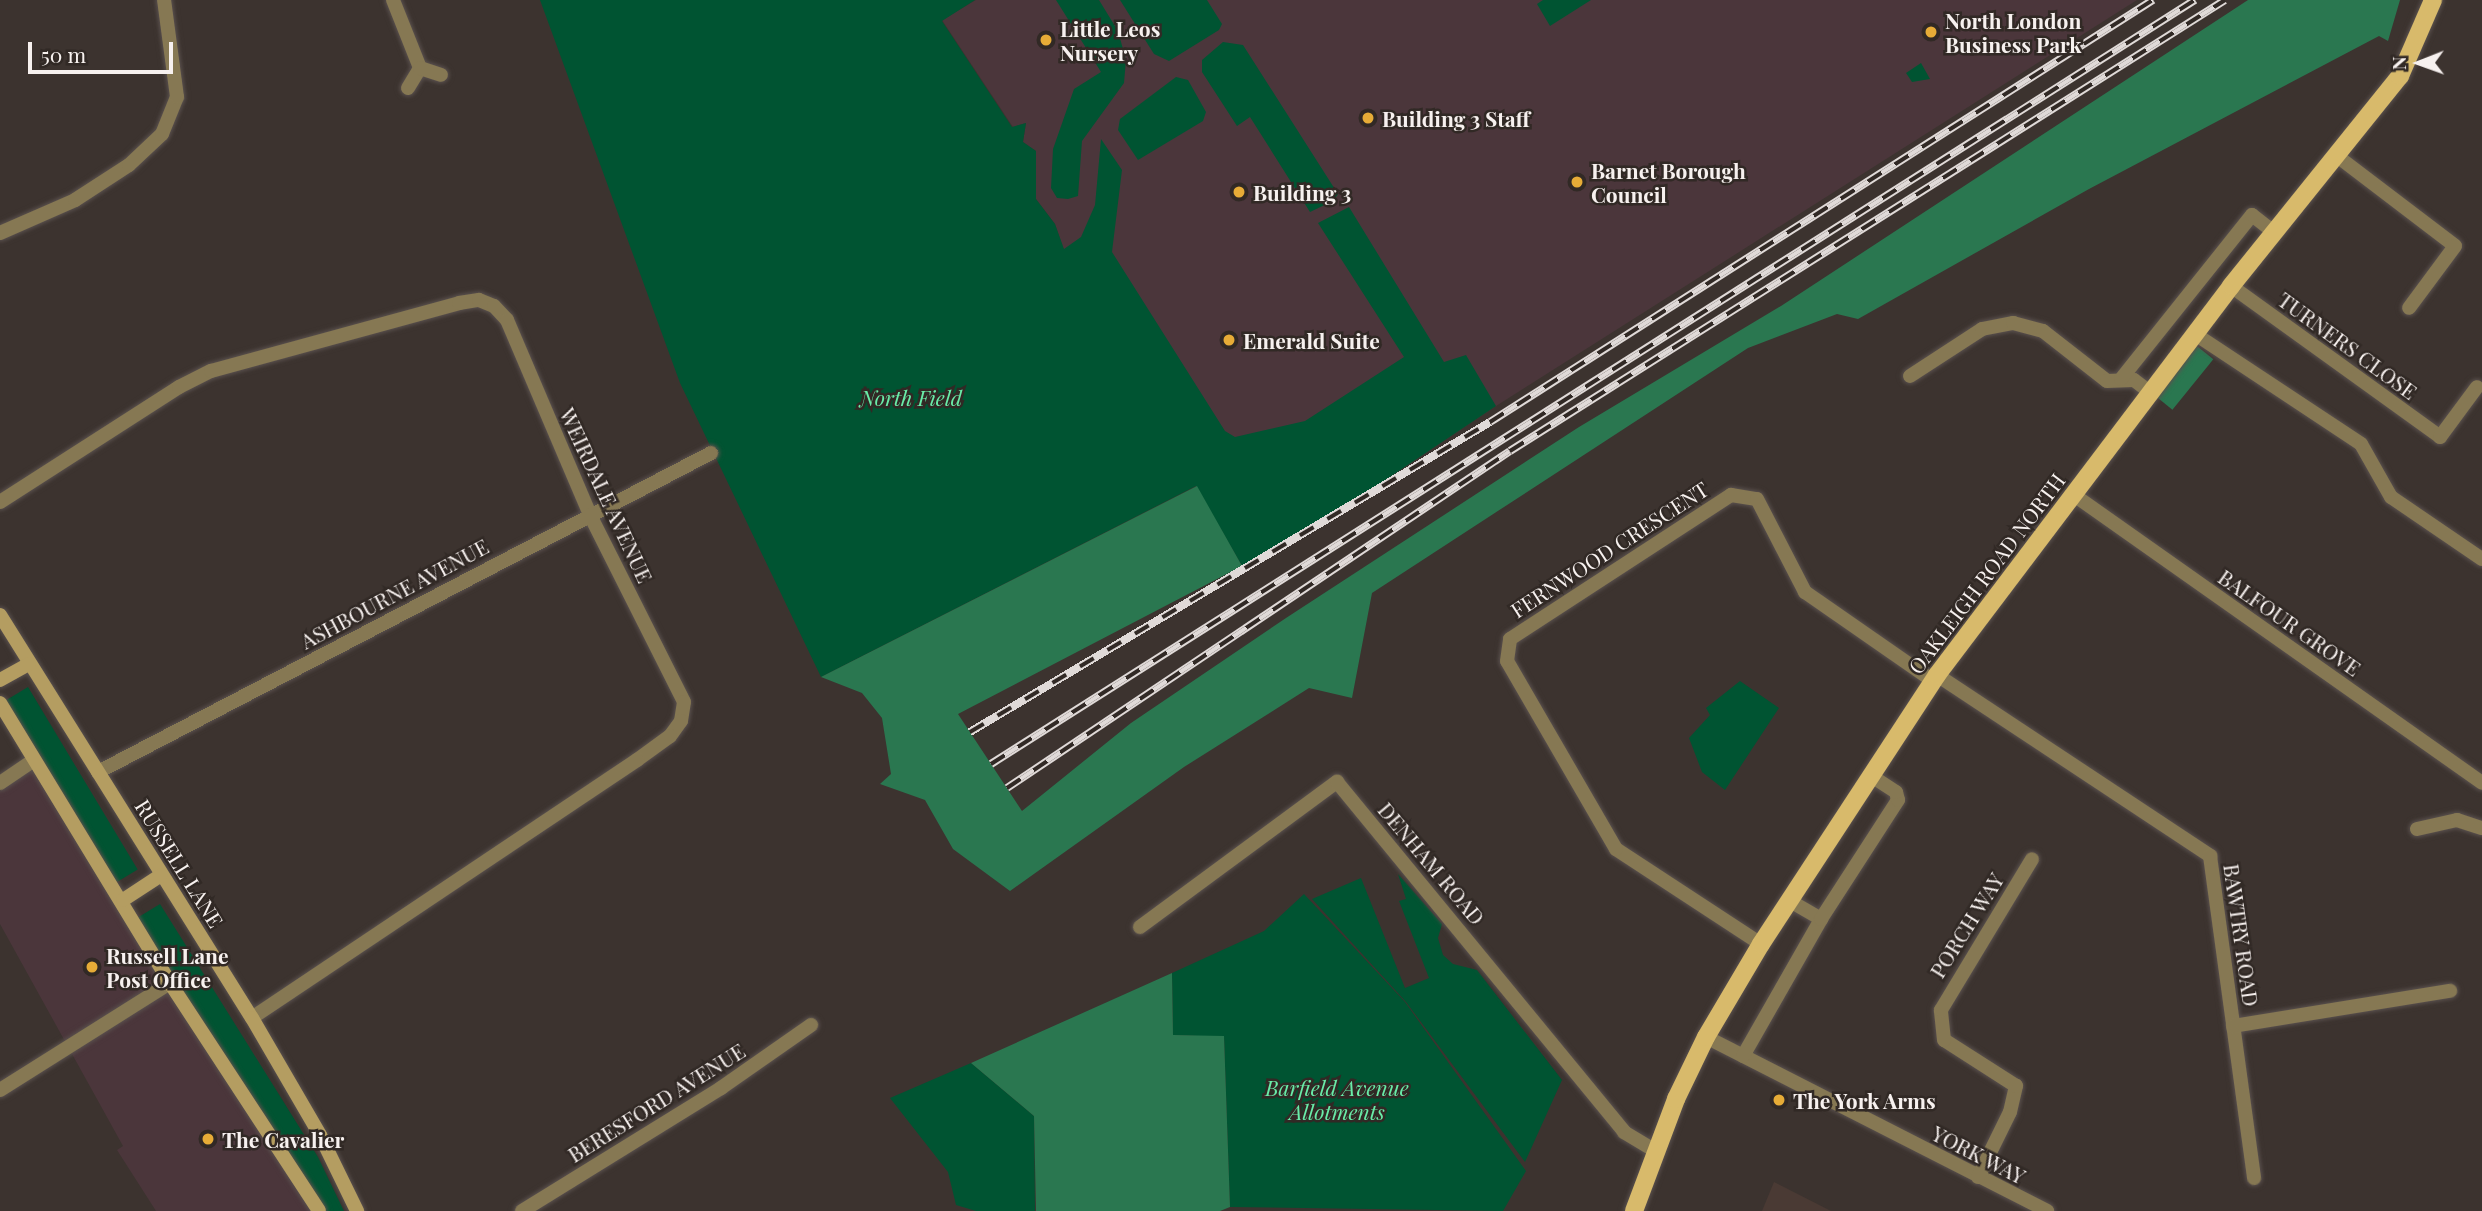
<!DOCTYPE html>
<html>
<head>
<meta charset="utf-8">
<style>
  body { margin:0 }
  #map { position:relative; width:2482px; height:1211px; overflow:hidden; background:#3c332f; font-family:"Playfair Display",serif }
  div>[style] { position:absolute }
  .commercial>* { inset:0; background:#4b363b }
  .built>* { inset:0; background:#4a3a34 }
  .green>* { inset:0; background:#005432; transform-origin:0 0 }
  .forest>* { inset:0; background:#2a7750; transform-origin:0 0 }
  .roads { filter:drop-shadow(0 0 2px #5a514e) drop-shadow(0 0 2px #5a514e) }
  .minor>* { height:14px; margin:-7px; padding:0 7px; transform-origin:7px; border-radius:7px; background:#867853 }
  .secondary>* { height:14px; margin:-7px; padding:0 7px; transform-origin:7px; border-radius:7px; background:#b49d61 }
  .primary>* { height:18px; margin:-9px; padding:0 9px; transform-origin:9px; border-radius:9px; background:#d8ba6b }
  .rail>* { height:8px; margin-top:-4px; transform-origin:0; background:repeating-linear-gradient(90deg,#312925 0 16px,#e0dad8 0 32px); box-sizing:border-box; border-block:2px solid #e0dad8 }
  .dots>* { width:19px; height:19px; translate:-50% -50%; box-sizing:border-box; border:4px solid #312925; border-radius:50% }
  span { translate:-50% -50%; white-space:nowrap; text-align:center; line-height:1.15; -webkit-text-stroke:5px #312925; paint-order:stroke }
  .poi-label { font-size:21px; color:#f7f1ef; font-weight:700 }
  .left { translate:0 -50%; text-align:left }
  .street-label { font-size:21px; color:#f7f1ef }
  .park-label { font-size:21px; color:#69eca8; font-style:italic }
  .north { position:absolute; left:2384px; top:28px; width:70px; height:70px; -webkit-text-stroke:5px #312925; paint-order:stroke; rotate:269deg; font-size:19px; font-weight:700; line-height:28px; text-align:center; color:#f7f1ef }
  .north::after { content:''; display:block; margin:auto; width:24px; height:32px; background:#f7f1ef; clip-path:polygon(50% 0,100% 100%,50% 72%,0 100%) }
  .scale { position:absolute; left:28px; top:42px; width:145px; height:32px; box-sizing:border-box; border:4px solid #f7f1ef; border-top:0; padding-left:9px; font-size:21px; line-height:24px; white-space:nowrap; color:#f7f1ef; -webkit-text-stroke:5px #312925; paint-order:stroke }
</style>
</head>
<body>
<div id="map">
  <div class="commercial">
    <i style="clip-path:polygon(976px 0,2137px 0,1496px 406px,1324px 521px,1242px 566px,1066px 257px,1055px 224px,1036px 199px,1036px 151px,1023px 142px,1026px 123px,1013px 127px,942px 20px)"></i>
    <i style="clip-path:polygon(33px 766px,315px 1211px,156px 1211px,117px 1150px,123px 1146px,0 924px,0 786px)"></i>
  </div>
  <div class="built">
    <i style="clip-path:polygon(1774px 1182px,1831px 1211px,1762px 1211px)"></i>
  </div>
  <div class="green">
    <i style="clip-path:polygon(540px 0,975px 0,942px 21px,1012px 127px,1026px 123px,1023px 142px,1036px 151px,1036px 199px,1055px 224px,1064px 249px,1081px 237px,1095px 205px,1101px 139px,1122px 170px,1112px 252px,1225px 431px,1235px 437px,1305px 421px,1404px 357px,1318px 223px,1349px 207px,1444px 362px,1466px 355px,1496px 406px,1324px 521px,1242px 566px,1196px 486px,821px 677px,680px 383px)"></i>
    <i style="clip-path:polygon(1056px 0,1099px 0,1118px 31px,1126px 60px,1124px 83px,1082px 141px,1078px 196px,1068px 199px,1057px 198px,1051px 188px,1053px 149px,1074px 89px,1101px 72px)"></i>
    <i style="clip-path:polygon(1120px 0,1207px 0,1222px 24px,1219px 30px,1169px 61px,1154px 54px)"></i>
    <i style="clip-path:polygon(1543px 0,1591px 0,1550px 26px,1537px 4px)"></i>
    <i style="clip-path:polygon(1223px 42px,1243px 45px,1338px 194px,1333px 201px,1310px 212px,1250px 117px,1237px 126px,1202px 72px,1202px 60px)"></i>
    <i style="clip-path:polygon(1921px 63px,1930px 79px,1912px 82px,1906px 73px)"></i>
    <i style="clip-path:polygon(1176px 77px,1188px 80px,1206px 112px,1203px 121px,1138px 160px,1118px 130px,1120px 119px)"></i>
    <i style="clip-path:polygon(1740px 681px,1779px 708px,1725px 790px,1702px 772px,1689px 738px,1710px 715px,1706px 708px)"></i>
    <i style="left:28px;top:687px;width:213px;height:30px;rotate:59deg"></i>
    <i style="clip-path:polygon(1398px 874px,1442px 924px,1438px 938px,1443px 955px,1453px 964px,1477px 970px,1562px 1080px,1525px 1162px,1406px 1002px,1312px 899px,1361px 878px,1405px 988px,1429px 978px,1399px 901px,1406px 899px)"></i>
    <i style="clip-path:polygon(1304px 894px,1405px 1002px,1526px 1171px,1503px 1211px,1230px 1207px,1224px 1037px,1173px 1035px,1172px 973px,1264px 931px)"></i>
    <i style="clip-path:polygon(160px 904px,318px 1157px,344px 1211px,324px 1211px,174px 980px,137px 918px)"></i>
    <i style="clip-path:polygon(971px 1063px,1034px 1116px,1035px 1211px,976px 1211px,956px 1205px,948px 1172px,890px 1098px)"></i>
  </div>
  <div class="forest">
    <i style="clip-path:polygon(2248px 0,2400px 0,2388px 41px,2379px 36px,2089px 189px,1858px 319px,1837px 314px,1748px 348px,1372px 593px,1352px 698px,1309px 688px,1184px 767px,1010px 891px,953px 849px,925px 800px,880px 784px,891px 774px,882px 718px,862px 693px,821px 677px,1197px 486px,1242px 566px,958px 714px,1022px 811px,1131px 723px,1286px 618px,1579px 427px,1781px 306px)"></i>
    <i style="left:2197px;top:346px;width:21px;height:65px;rotate:39deg"></i>
    <i style="clip-path:polygon(1172px 973px,1173px 1035px,1224px 1036px,1230px 1207px,1220px 1211px,1036px 1211px,1034px 1116px,971px 1063px)"></i>
  </div>
  <div class="roads">
    <div class="minor">
      <i style="left:393px;top:0;width:73px;rotate:68.3deg"></i>
      <i style="left:408px;top:88px;width:23px;rotate:-59deg"></i>
      <i style="left:420px;top:68px;width:22px;rotate:18deg"></i>
      <i style="left:2337px;top:156px;width:148px;rotate:37.3deg"></i>
      <i style="left:2455px;top:246px;width:77px;rotate:126.6deg"></i>
      <i style="left:0;top:233px;width:82px;rotate:-23.7deg"></i>
      <i style="left:75px;top:200px;width:64px;rotate:-32.9deg"></i>
      <i style="left:129px;top:165px;width:45px;rotate:-43.2deg"></i>
      <i style="left:162px;top:134px;width:40px;rotate:-68deg"></i>
      <i style="left:177px;top:97px;width:98px;rotate:-97.6deg"></i>
      <i style="left:2231px;top:286px;width:258px;rotate:35.8deg"></i>
      <i style="left:2440px;top:437px;width:62px;rotate:-53.5deg"></i>
      <i style="left:2195px;top:334px;width:199px;rotate:33.5deg"></i>
      <i style="left:2361px;top:444px;width:61px;rotate:60.5deg"></i>
      <i style="left:2391px;top:497px;width:110px;rotate:34.3deg"></i>
      <i style="left:1910px;top:376px;width:86px;rotate:-33.1deg"></i>
      <i style="left:1982px;top:329px;width:32px;rotate:-11deg"></i>
      <i style="left:2013px;top:323px;width:31px;rotate:15deg"></i>
      <i style="left:2043px;top:331px;width:81px;rotate:38deg"></i>
      <i style="left:2107px;top:381px;width:27px;rotate:-2deg"></i>
      <i style="left:2134px;top:380px;width:20px;rotate:37deg"></i>
      <i style="left:2121px;top:379px;width:210px;rotate:-51.4deg"></i>
      <i style="left:2252px;top:215px;width:28px;rotate:38deg"></i>
      <i style="left:2074px;top:495px;width:499px;rotate:35.2deg"></i>
      <i style="left:0;top:502px;width:213px;rotate:-32.7deg"></i>
      <i style="left:179px;top:387px;width:36px;rotate:-27deg"></i>
      <i style="left:211px;top:371px;width:257px;rotate:-15.3deg"></i>
      <i style="left:459px;top:303px;width:20px;rotate:-9deg"></i>
      <i style="left:479px;top:300px;width:16px;rotate:22deg"></i>
      <i style="left:494px;top:306px;width:19px;rotate:47deg"></i>
      <i style="left:507px;top:320px;width:212px;rotate:66.9deg"></i>
      <i style="left:590px;top:515px;width:209px;rotate:63.3deg"></i>
      <i style="left:684px;top:702px;width:19px;rotate:99deg"></i>
      <i style="left:681px;top:721px;width:19px;rotate:126deg"></i>
      <i style="left:670px;top:736px;width:41px;rotate:144deg"></i>
      <i style="left:637px;top:760px;width:463px;rotate:146.2deg"></i>
      <i style="left:1937px;top:675px;width:328px;rotate:33.5deg"></i>
      <i style="left:2210px;top:856px;width:325px;rotate:82.2deg"></i>
      <i style="left:98px;top:772px;width:691px;rotate:-27.49deg"></i>
      <i style="left:0;top:783px;width:41px;rotate:-34.1deg"></i>
      <i style="left:2417px;top:829px;width:41px;rotate:-12.7deg"></i>
      <i style="left:2457px;top:820px;width:26px;rotate:18deg"></i>
      <i style="left:1790px;top:901px;width:36px;rotate:30deg"></i>
      <i style="left:1140px;top:927px;width:245px;rotate:-36.4deg"></i>
      <i style="left:1337px;top:782px;width:453px;rotate:50.6deg"></i>
      <i style="left:1624px;top:1132px;width:39px;rotate:31deg"></i>
      <i style="left:1761px;top:944px;width:173px;rotate:-146.8deg"></i>
      <i style="left:1616px;top:849px;width:217px;rotate:-120.1deg"></i>
      <i style="left:1507px;top:661px;width:22px;rotate:-82deg"></i>
      <i style="left:1510px;top:639px;width:264px;rotate:-33.1deg"></i>
      <i style="left:1731px;top:495px;width:26px;rotate:9deg"></i>
      <i style="left:1757px;top:499px;width:105px;rotate:62.7deg"></i>
      <i style="left:1805px;top:592px;width:156px;rotate:34.8deg"></i>
      <i style="left:2233px;top:1026px;width:220px;rotate:-9.2deg"></i>
      <i style="left:1706px;top:1037px;width:383px;rotate:27deg"></i>
      <i style="left:1743px;top:1056px;width:158px;rotate:-60.3deg"></i>
      <i style="left:1821px;top:919px;width:142px;rotate:-57.1deg"></i>
      <i style="left:1898px;top:800px;width:8px;rotate:-104deg"></i>
      <i style="left:1896px;top:792px;width:30px;rotate:-147deg"></i>
      <i style="left:0;top:1090px;width:201px;rotate:-32.2deg"></i>
      <i style="left:1978px;top:1177px;width:72px;rotate:-63.8deg"></i>
      <i style="left:2010px;top:1112px;width:27px;rotate:-77deg"></i>
      <i style="left:2016px;top:1086px;width:85px;rotate:-147.4deg"></i>
      <i style="left:1944px;top:1040px;width:30px;rotate:-96deg"></i>
      <i style="left:1941px;top:1010px;width:176px;rotate:-58.9deg"></i>
      <i style="left:522px;top:1211px;width:234px;rotate:-31.7deg"></i>
      <i style="left:721px;top:1088px;width:110px;rotate:-35deg"></i>
    </div>
    <div class="secondary">
      <i style="left:0;top:615px;width:475px;rotate:58deg"></i>
      <i style="left:252px;top:1018px;width:135px;rotate:59.8deg"></i>
      <i style="left:320px;top:1135px;width:85px;rotate:64deg"></i>
      <i style="left:0;top:680px;width:33px;rotate:-29deg"></i>
      <i style="left:0;top:703px;width:328px;rotate:58.7deg"></i>
      <i style="left:170px;top:983px;width:272px;rotate:56.8deg"></i>
      <i style="left:123px;top:900px;width:45px;rotate:-33.3deg"></i>
    </div>
    <div class="primary">
      <i style="left:1634px;top:1211px;width:120px;rotate:-69.4deg"></i>
      <i style="left:1676px;top:1099px;width:69px;rotate:-64.2deg"></i>
      <i style="left:1706px;top:1037px;width:108px;rotate:-59.4deg"></i>
      <i style="left:1761px;top:944px;width:321px;rotate:-56.8deg"></i>
      <i style="left:1937px;top:675px;width:488px;rotate:-52.9deg"></i>
      <i style="left:2231px;top:286px;width:270px;rotate:-51.2deg"></i>
      <i style="left:2400px;top:76px;width:83px;rotate:-66.5deg"></i>
    </div>
  </div>
  <div class="rail">
    <i style="left:970px;top:732px;width:605px;rotate:-30.8deg"></i>
    <i style="left:1490px;top:422px;width:786px;rotate:-32.48deg"></i>
    <i style="left:991px;top:764px;width:1426px;rotate:-32.4deg"></i>
    <i style="left:1007px;top:788px;width:605px;rotate:-33.82deg"></i>
    <i style="left:1510px;top:451px;width:845px;rotate:-32.24deg"></i>
  </div>
  <div class="dots">
    <i style="left:1931px;top:32px;background:#e7ac37"></i>
    <i style="left:1046px;top:40px;background:#e7ac37"></i>
    <i style="left:1368px;top:118px;background:#e7ac37"></i>
    <i style="left:1577px;top:182px;background:#e7ac37"></i>
    <i style="left:1239px;top:192px;background:#e7ac37"></i>
    <i style="left:1229px;top:340px;background:#e7ac37"></i>
    <i style="left:92px;top:967px;background:#e7ac37"></i>
    <i style="left:1779px;top:1100px;background:#e7ac37"></i>
    <i style="left:208px;top:1139px;background:#e7ac37"></i>
  </div>
  <div class="poi-label">
    <span class="left" style="left:1945px;top:32px">North London<br>Business Park</span>
    <span class="left" style="left:1060px;top:40px">Little Leos<br>Nursery</span>
    <span class="left" style="left:1382px;top:118px">Building 3 Staff</span>
    <span class="left" style="left:1591px;top:182px">Barnet Borough<br>Council</span>
    <span class="left" style="left:1253px;top:192px">Building 3</span>
    <span class="left" style="left:1243px;top:340px">Emerald Suite</span>
    <span class="left" style="left:106px;top:967px">Russell Lane<br>Post Office</span>
    <span class="left" style="left:1793px;top:1100px">The York Arms</span>
    <span class="left" style="left:222px;top:1139px">The Cavalier</span>
  </div>
  <div class="street-label">
    <span style="left:2348px;top:345px;rotate:36deg">TURNERS CLOSE</span>
    <span style="left:607px;top:495px;rotate:65deg">WEIRDALE AVENUE</span>
    <span style="left:1609px;top:549px;rotate:-33deg">FERNWOOD CRESCENT</span>
    <span style="left:1986px;top:573px;rotate:-53deg">OAKLEIGH ROAD NORTH</span>
    <span style="left:394px;top:593px;rotate:-28deg">ASHBOURNE AVENUE</span>
    <span style="left:2290px;top:622px;rotate:35deg">BALFOUR GROVE</span>
    <span style="left:180px;top:863px;rotate:58deg">RUSSELL LANE</span>
    <span style="left:1432px;top:863px;rotate:50deg">DENHAM ROAD</span>
    <span style="left:1966px;top:925px;rotate:-58deg">PORCH WAY</span>
    <span style="left:2242px;top:935px;rotate:82deg">BAWTRY ROAD</span>
    <span style="left:656px;top:1102px;rotate:-32deg">BERESFORD AVENUE</span>
    <span style="left:1979px;top:1154px;rotate:27deg">YORK WAY</span>
  </div>
  <div class="park-label">
    <span style="left:911px;top:397px">North Field</span>
    <span style="left:1337px;top:1099px">Barfield Avenue<br>Allotments</span>
  </div>
  <div class="north">N</div>
  <div class="scale">50 m</div>
</div>
</body>
</html>
